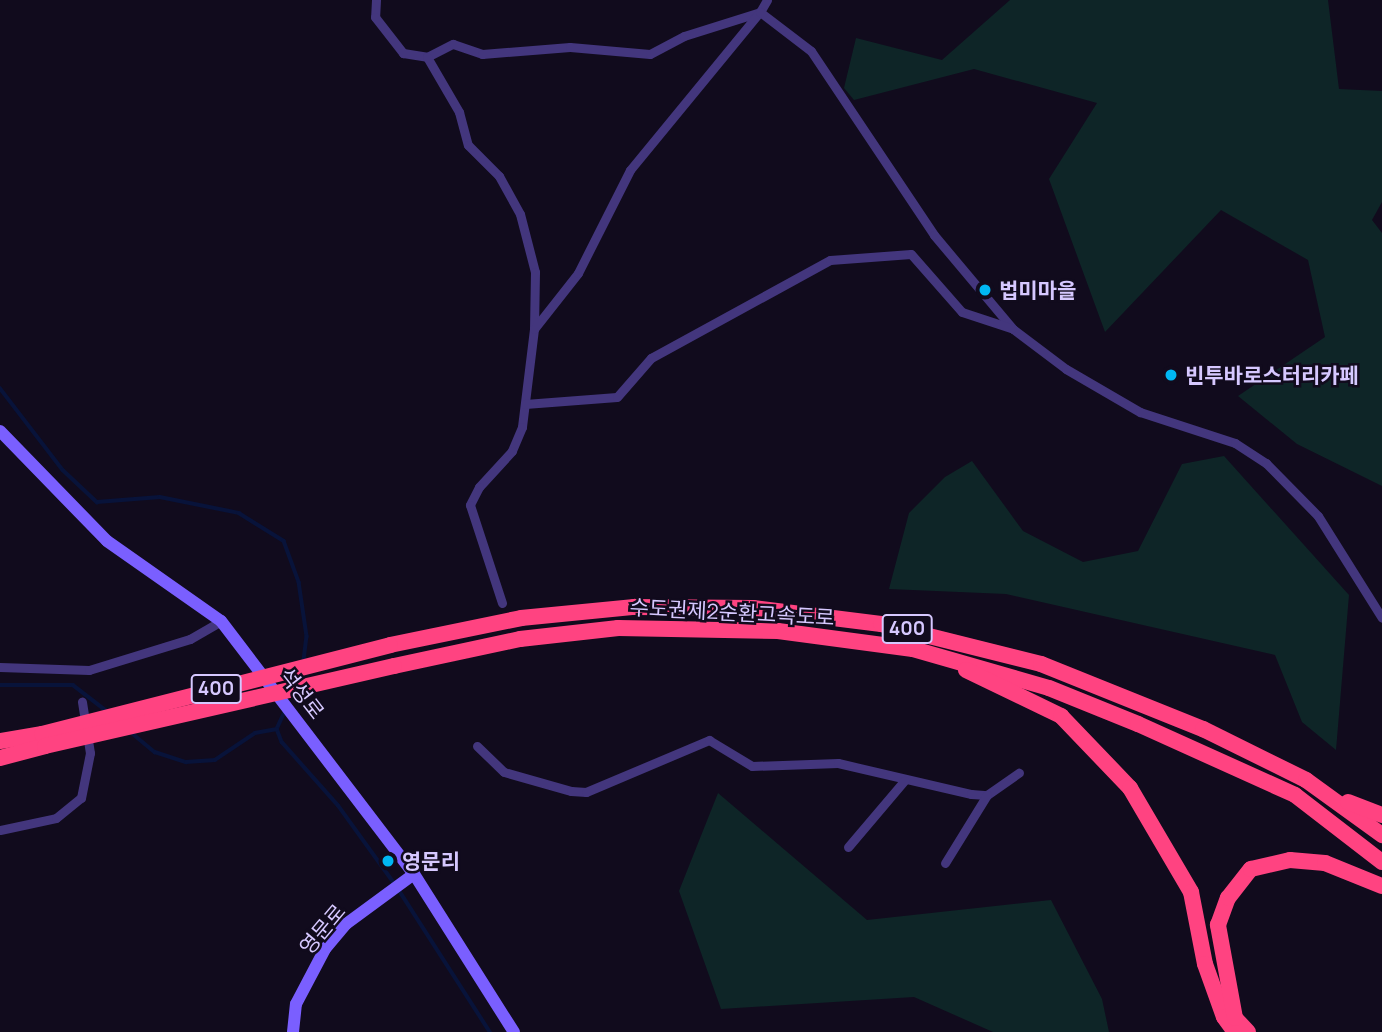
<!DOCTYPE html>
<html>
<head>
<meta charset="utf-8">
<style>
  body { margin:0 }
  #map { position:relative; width:1382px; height:1032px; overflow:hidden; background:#110b1d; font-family:Manrope,"Noto Sans KR",sans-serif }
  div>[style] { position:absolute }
  .green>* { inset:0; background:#0e2527 }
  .stream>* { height:3.5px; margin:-1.75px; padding:0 1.75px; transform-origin:1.75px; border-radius:1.75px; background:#08133a }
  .street>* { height:9px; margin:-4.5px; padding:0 4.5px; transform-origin:4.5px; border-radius:4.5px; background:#43367d }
  .secondary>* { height:12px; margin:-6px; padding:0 6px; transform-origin:6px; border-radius:6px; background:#7a5fff }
  .highway>* { height:16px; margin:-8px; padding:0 8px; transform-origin:8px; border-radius:8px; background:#ff4381 }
  .highway-bridge>* { height:16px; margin:-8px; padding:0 8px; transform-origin:8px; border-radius:8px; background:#ff4381 }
  .dots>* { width:19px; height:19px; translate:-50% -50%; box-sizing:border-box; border:4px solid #110b1d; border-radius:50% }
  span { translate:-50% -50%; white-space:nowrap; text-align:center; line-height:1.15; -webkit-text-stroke:5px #110b1d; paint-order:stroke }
  .shield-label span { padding:2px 5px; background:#110b1d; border:2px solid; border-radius:5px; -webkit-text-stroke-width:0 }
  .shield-label { font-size:19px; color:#d6c8ff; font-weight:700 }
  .poi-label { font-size:21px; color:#d6c8ff; font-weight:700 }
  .left { translate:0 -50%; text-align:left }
  .street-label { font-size:21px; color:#d6c8ff }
</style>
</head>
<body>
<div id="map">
  <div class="green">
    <i style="clip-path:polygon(1010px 0,1328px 0,1339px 89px,1382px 91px,1382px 202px,1372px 220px,1382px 233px,1382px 486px,1297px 444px,1238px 396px,1325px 337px,1308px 260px,1221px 210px,1105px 332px,1049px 179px,1097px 103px,974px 69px,854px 100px,844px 88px,856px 38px,942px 60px)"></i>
    <i style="clip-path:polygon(1224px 456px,1349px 595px,1336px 750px,1302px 722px,1275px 655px,1006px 594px,889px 589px,909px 513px,945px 477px,972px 461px,1023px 531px,1083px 562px,1138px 551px,1182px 464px)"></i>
    <i style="clip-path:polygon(718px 793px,867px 920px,1051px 900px,1102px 999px,1109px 1032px,993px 1032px,914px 997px,721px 1009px,679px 891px)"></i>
  </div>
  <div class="stream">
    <i style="left:0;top:388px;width:103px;rotate:52.5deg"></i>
    <i style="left:63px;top:470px;width:47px;rotate:43.3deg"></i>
    <i style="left:97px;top:502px;width:63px;rotate:-4.5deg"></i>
    <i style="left:160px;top:497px;width:81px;rotate:11.4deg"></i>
    <i style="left:239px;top:513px;width:53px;rotate:31.9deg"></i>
    <i style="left:284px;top:541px;width:44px;rotate:69.9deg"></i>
    <i style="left:299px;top:582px;width:55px;rotate:81.6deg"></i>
    <i style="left:307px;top:636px;width:25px;rotate:97deg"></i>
    <i style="left:0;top:685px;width:73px"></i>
    <i style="left:73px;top:685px;width:44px;rotate:37.6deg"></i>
    <i style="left:286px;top:710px;width:21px;rotate:115deg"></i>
    <i style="left:277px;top:729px;width:14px;rotate:69deg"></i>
    <i style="left:282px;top:742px;width:84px;rotate:48.4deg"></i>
    <i style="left:338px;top:805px;width:97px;rotate:54.2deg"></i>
    <i style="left:132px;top:733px;width:30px;rotate:40deg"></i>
    <i style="left:155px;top:752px;width:33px;rotate:18deg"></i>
    <i style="left:186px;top:762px;width:29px;rotate:-4deg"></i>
    <i style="left:215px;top:760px;width:48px;rotate:-34deg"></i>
    <i style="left:255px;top:733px;width:22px;rotate:-10deg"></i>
    <i style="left:399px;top:890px;width:169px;rotate:57.3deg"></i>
  </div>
  <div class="street">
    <i style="left:376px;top:0;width:17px;rotate:93deg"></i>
    <i style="left:375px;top:17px;width:46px;rotate:52.1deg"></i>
    <i style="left:403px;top:53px;width:24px;rotate:9deg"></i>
    <i style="left:427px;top:57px;width:29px;rotate:-27deg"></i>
    <i style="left:453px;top:44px;width:31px;rotate:19deg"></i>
    <i style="left:482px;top:54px;width:88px;rotate:-4.5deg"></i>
    <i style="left:570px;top:47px;width:80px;rotate:5deg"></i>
    <i style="left:650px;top:54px;width:38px;rotate:-28deg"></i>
    <i style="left:684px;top:36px;width:80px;rotate:-17.5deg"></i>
    <i style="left:760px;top:12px;width:14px;rotate:-60deg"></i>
    <i style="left:427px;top:57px;width:64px;rotate:59.8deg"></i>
    <i style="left:459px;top:112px;width:34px;rotate:75deg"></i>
    <i style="left:468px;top:145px;width:44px;rotate:45deg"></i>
    <i style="left:499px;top:176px;width:43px;rotate:61.1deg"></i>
    <i style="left:520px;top:214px;width:60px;rotate:75.5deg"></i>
    <i style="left:535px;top:272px;width:57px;rotate:91deg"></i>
    <i style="left:534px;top:329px;width:99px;rotate:97deg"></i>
    <i style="left:522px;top:427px;width:26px;rotate:113deg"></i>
    <i style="left:512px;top:451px;width:49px;rotate:132.5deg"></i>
    <i style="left:479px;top:487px;width:20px;rotate:117deg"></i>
    <i style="left:470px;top:505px;width:103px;rotate:71.9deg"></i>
    <i style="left:534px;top:329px;width:71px;rotate:-51.8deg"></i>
    <i style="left:578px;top:273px;width:115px;rotate:-63.2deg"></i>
    <i style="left:630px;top:170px;width:205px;rotate:-50.6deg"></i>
    <i style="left:760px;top:12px;width:64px;rotate:37.4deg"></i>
    <i style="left:811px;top:51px;width:221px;rotate:56.2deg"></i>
    <i style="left:934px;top:235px;width:123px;rotate:50deg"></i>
    <i style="left:1013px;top:329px;width:66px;rotate:37deg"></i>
    <i style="left:1066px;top:369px;width:86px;rotate:30.2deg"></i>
    <i style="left:1140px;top:412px;width:100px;rotate:18.1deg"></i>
    <i style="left:1235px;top:443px;width:37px;rotate:33deg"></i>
    <i style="left:1266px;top:463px;width:74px;rotate:45.5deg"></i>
    <i style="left:1318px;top:516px;width:120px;rotate:57.9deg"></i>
    <i style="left:525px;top:404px;width:92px;rotate:-4.4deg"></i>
    <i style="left:617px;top:397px;width:52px;rotate:-48.9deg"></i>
    <i style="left:651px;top:358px;width:204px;rotate:-28.7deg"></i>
    <i style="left:830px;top:260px;width:81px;rotate:-4.2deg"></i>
    <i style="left:911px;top:254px;width:77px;rotate:48.7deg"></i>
    <i style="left:962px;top:312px;width:52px;rotate:18.1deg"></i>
    <i style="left:0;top:667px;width:89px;rotate:1.9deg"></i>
    <i style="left:89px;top:670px;width:106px;rotate:-17.1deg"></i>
    <i style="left:190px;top:639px;width:36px;rotate:-30deg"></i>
    <i style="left:477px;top:746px;width:37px;rotate:44deg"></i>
    <i style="left:504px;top:772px;width:70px;rotate:15.8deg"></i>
    <i style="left:571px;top:791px;width:15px;rotate:4deg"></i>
    <i style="left:586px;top:792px;width:134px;rotate:-22.9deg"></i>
    <i style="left:709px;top:740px;width:50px;rotate:31.2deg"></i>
    <i style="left:752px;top:766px;width:86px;rotate:-2deg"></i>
    <i style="left:838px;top:763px;width:137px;rotate:13.1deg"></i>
    <i style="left:971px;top:794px;width:16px;rotate:4deg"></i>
    <i style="left:987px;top:795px;width:39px;rotate:-35deg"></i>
    <i style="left:0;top:830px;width:57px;rotate:-12.1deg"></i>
    <i style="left:56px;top:818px;width:32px;rotate:-39deg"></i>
    <i style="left:81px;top:798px;width:46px;rotate:-78.7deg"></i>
    <i style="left:90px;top:753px;width:52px;rotate:-98.9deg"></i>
    <i style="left:848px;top:847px;width:87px;rotate:-49.7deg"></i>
    <i style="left:945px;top:863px;width:80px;rotate:-58.3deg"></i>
  </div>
  <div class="secondary">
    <i style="left:0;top:431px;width:153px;rotate:45.8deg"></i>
    <i style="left:107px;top:541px;width:139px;rotate:35.1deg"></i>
    <i style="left:221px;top:621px;width:318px;rotate:52.7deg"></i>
    <i style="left:414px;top:874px;width:187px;rotate:57.7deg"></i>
    <i style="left:293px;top:1032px;width:28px;rotate:-84deg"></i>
    <i style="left:296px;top:1004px;width:62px;rotate:-62.2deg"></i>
    <i style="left:325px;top:949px;width:33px;rotate:-50deg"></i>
    <i style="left:346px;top:924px;width:84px;rotate:-36.3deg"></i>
  </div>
  <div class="highway">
    <i style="left:390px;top:645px;width:134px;rotate:-11.6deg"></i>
    <i style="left:521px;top:618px;width:114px;rotate:-5.6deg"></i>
    <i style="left:634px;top:607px;width:119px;rotate:0.5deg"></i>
    <i style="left:753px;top:608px;width:129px;rotate:7.1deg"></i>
    <i style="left:881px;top:624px;width:165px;rotate:14deg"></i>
    <i style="left:1041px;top:664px;width:175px;rotate:21.9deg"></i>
    <i style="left:1203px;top:729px;width:115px;rotate:26.3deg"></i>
    <i style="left:1306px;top:780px;width:94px;rotate:35.9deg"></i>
    <i style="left:394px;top:666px;width:129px;rotate:-12.1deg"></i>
    <i style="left:520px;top:639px;width:99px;rotate:-6.4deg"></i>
    <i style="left:618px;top:628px;width:160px;rotate:1.1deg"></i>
    <i style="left:778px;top:631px;width:136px;rotate:7.6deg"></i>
    <i style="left:913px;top:649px;width:141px;rotate:16deg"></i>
    <i style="left:1049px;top:688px;width:96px;rotate:22deg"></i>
    <i style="left:1138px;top:724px;width:172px;rotate:24.3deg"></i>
    <i style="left:1295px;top:795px;width:110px;rotate:37.6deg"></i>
    <i style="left:966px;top:670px;width:106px;rotate:25.8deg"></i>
    <i style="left:1061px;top:716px;width:100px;rotate:46.2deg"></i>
    <i style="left:1130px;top:788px;width:121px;rotate:59.6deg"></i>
    <i style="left:1191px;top:892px;width:73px;rotate:79deg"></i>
    <i style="left:1205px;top:964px;width:56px;rotate:70.3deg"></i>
    <i style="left:1224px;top:1017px;width:19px;rotate:54deg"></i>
    <i style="left:0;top:741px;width:43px;rotate:-9.5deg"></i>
    <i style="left:0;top:758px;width:47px;rotate:-14.9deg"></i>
    <i style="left:1348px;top:802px;width:36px;rotate:21deg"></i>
    <i style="left:1248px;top:1032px;width:19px;rotate:-133deg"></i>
    <i style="left:1235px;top:1018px;width:95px;rotate:-100.4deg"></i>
    <i style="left:1218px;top:925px;width:29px;rotate:-70deg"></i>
    <i style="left:1228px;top:898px;width:37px;rotate:-52deg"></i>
    <i style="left:1251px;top:869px;width:40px;rotate:-13deg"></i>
    <i style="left:1290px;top:860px;width:35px;rotate:5deg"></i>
    <i style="left:1325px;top:863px;width:61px;rotate:22deg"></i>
  </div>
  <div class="highway-bridge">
    <i style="left:42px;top:734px;width:359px;rotate:-14.3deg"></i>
    <i style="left:45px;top:746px;width:358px;rotate:-12.9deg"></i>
  </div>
  <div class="dots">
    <i style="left:985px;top:290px;background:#00b7f3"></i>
    <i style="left:1171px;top:375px;background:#00b7f3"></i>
    <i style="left:388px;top:861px;background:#00b7f3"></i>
  </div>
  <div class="shield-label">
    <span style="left:907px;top:629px">400</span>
    <span style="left:216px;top:689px">400</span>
  </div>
  <div class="poi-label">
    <span class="left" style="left:999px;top:290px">법미마을</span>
    <span class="left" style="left:1185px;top:375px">빈투바로스터리카페</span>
    <span class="left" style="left:402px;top:861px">영문리</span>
  </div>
  <div class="street-label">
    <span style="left:732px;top:612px;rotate:3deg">수도권제2순환고속도로</span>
    <span style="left:302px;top:693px;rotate:52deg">석성로</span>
    <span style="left:322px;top:929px;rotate:-50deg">영문로</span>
  </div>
</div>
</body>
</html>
